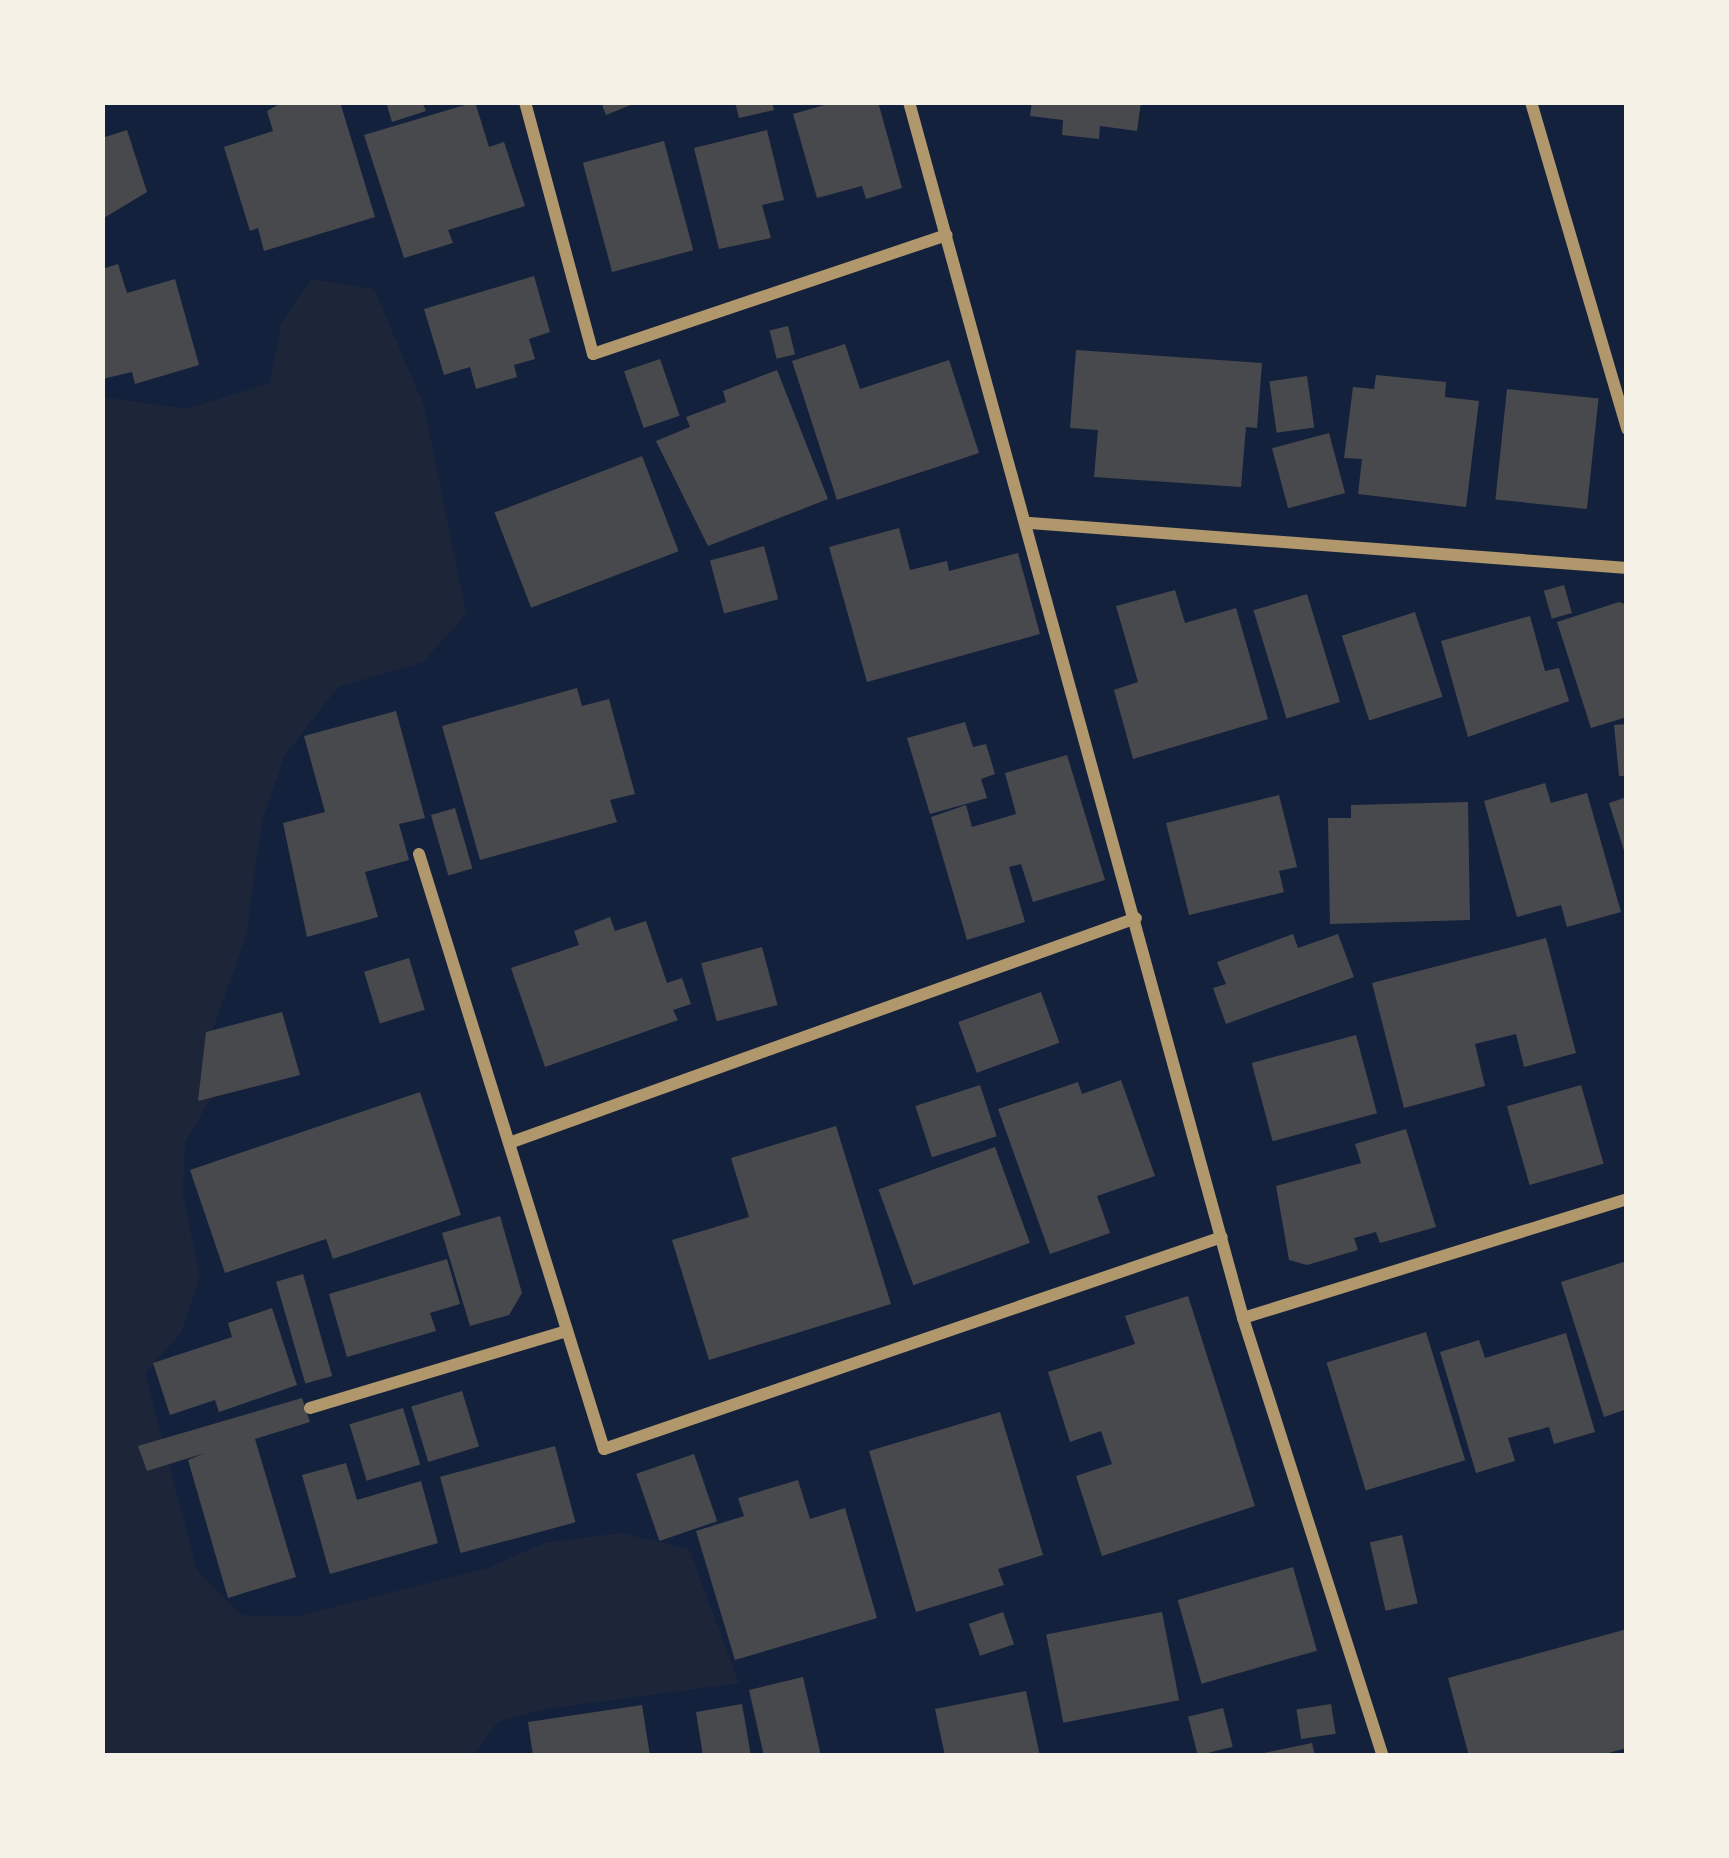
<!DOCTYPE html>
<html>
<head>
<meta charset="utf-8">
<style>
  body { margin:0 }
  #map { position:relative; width:1729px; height:1858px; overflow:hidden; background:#14213d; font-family:"Asap Condensed",sans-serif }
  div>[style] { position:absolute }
  .green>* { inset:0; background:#1d2539 }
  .building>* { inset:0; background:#48494c; transform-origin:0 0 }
  .minor>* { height:12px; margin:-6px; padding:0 6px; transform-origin:6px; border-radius:6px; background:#b1986c }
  span { translate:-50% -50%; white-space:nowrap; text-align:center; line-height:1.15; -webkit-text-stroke:12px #f6f1e7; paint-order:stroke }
  .frame { position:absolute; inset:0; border:105px solid #f6f1e7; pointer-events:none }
</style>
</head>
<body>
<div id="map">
  <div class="green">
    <i style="clip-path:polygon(312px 279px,374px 289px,424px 406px,466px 614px,423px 662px,338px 687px,285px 755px,262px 820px,246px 936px,206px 1048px,214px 1093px,185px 1142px,183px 1194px,200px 1277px,181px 1333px,145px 1373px,197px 1571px,241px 1615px,299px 1616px,487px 1568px,544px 1543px,621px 1533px,689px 1549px,739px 1683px,545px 1709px,498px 1722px,472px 1756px,102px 1756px,102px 397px,187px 409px,270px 383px,281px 324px)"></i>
  </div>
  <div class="building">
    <i style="clip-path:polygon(283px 102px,340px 102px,375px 217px,264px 251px,258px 228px,250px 231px,224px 147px,273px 131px,267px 111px)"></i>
    <i style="clip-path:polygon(386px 102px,422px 102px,426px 111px,392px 122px)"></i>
    <i style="clip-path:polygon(475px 102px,489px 147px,504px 142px,525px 206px,448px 230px,453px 243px,404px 258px,364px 135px)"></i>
    <i style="clip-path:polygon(601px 102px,638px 102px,606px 115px)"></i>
    <i style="clip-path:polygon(735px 102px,772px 102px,774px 110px,739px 118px)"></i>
    <i style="clip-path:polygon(835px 102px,878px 102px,902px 188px,866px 199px,862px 186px,817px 198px,793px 114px)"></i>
    <i style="clip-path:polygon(1032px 102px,1141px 102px,1137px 131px,1100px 126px,1099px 139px,1062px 135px,1063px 120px,1030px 116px)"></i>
    <i style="clip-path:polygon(127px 130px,147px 192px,102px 219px,102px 138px)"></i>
    <i style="clip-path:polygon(767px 130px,784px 200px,762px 205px,771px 238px,719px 249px,694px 148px)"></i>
    <i style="left:664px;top:141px;width:113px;height:84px;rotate:75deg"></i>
    <i style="clip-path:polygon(118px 264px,127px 293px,175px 279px,199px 365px,135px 384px,132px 372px,102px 379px,102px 269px)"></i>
    <i style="clip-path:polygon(534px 276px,550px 332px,529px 339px,535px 359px,514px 365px,517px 377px,476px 389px,470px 367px,444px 375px,424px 309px)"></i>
    <i style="left:788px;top:326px;width:29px;height:19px;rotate:76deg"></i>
    <i style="clip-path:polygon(845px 344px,860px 389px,949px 360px,979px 453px,837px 500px,792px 361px)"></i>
    <i style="clip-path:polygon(1076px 350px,1262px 363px,1257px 428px,1246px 427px,1241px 487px,1094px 477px,1098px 430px,1070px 428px)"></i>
    <i style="left:660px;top:359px;width:60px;height:38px;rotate:71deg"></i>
    <i style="clip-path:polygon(777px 370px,828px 499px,708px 546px,656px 441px,690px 427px,686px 417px,726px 402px,723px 391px)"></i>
    <i style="clip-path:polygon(1376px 375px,1446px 382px,1445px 397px,1479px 401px,1466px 507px,1358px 494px,1362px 459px,1344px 458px,1353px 387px,1374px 389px)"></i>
    <i style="left:1307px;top:376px;width:52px;height:38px;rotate:82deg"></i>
    <i style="left:1507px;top:389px;width:92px;height:111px;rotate:6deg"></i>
    <i style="left:1329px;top:433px;width:62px;height:59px;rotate:75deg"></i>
    <i style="left:642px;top:456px;width:102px;height:158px;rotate:69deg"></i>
    <i style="clip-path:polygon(899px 528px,910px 570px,947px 561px,949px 571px,1018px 553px,1040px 634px,867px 682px,829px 547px)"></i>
    <i style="left:764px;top:546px;width:55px;height:56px;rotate:75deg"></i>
    <i style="left:1564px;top:585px;width:29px;height:21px;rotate:74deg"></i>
    <i style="clip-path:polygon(1175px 590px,1185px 623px,1236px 608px,1268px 719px,1133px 759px,1114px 690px,1138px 682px,1116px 606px)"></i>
    <i style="left:1307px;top:594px;width:113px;height:56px;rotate:73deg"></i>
    <i style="clip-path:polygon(1619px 602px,1627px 605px,1627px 717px,1591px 728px,1557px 622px)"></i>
    <i style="left:1415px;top:612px;width:89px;height:77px;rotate:72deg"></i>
    <i style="clip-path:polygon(1530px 616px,1545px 671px,1559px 668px,1569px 701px,1468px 737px,1441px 641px)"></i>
    <i style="clip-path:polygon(577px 688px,582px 706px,609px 699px,635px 794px,610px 800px,617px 822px,480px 860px,442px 726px)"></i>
    <i style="clip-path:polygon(396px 711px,425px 818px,399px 824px,409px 860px,365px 872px,378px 917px,307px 937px,283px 823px,325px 812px,304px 736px)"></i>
    <i style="clip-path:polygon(965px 722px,973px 747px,986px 744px,995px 774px,981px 779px,987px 798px,930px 814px,907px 738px)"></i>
    <i style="clip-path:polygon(1627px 724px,1627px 776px,1619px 776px,1614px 725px)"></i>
    <i style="clip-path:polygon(1067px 755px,1105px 880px,1033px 902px,1021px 864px,1009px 867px,1025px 922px,967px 940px,931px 817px,966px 805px,972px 827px,1016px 814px,1005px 773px)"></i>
    <i style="clip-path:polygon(1545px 783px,1551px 803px,1587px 793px,1621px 912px,1567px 927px,1561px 905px,1517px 917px,1484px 801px)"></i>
    <i style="clip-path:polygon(1279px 795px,1297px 867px,1279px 871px,1284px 892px,1189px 915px,1166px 823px)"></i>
    <i style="clip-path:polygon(1627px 797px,1627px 857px,1626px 857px,1609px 803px)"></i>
    <i style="clip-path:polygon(1468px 802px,1470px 920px,1330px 924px,1328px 818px,1351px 818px,1351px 805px)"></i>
    <i style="left:455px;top:808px;width:63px;height:25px;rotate:74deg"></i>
    <i style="clip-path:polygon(610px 917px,615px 931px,646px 921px,667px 983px,682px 978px,691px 1004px,673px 1010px,678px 1020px,545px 1067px,511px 968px,579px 945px,574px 931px)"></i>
    <i style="clip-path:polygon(1293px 934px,1298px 948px,1338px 934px,1354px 977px,1226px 1024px,1213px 988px,1226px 984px,1217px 962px)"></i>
    <i style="clip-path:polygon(1546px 938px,1576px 1053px,1524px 1067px,1516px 1034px,1475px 1044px,1485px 1086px,1404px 1108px,1372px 983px)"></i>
    <i style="left:762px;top:947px;width:60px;height:63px;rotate:75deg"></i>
    <i style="left:409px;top:958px;width:54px;height:47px;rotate:73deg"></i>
    <i style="left:1041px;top:992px;width:54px;height:88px;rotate:70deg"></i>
    <i style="clip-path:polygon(282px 1012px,300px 1075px,198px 1101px,206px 1032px)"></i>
    <i style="left:1356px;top:1035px;width:81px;height:108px;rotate:75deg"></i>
    <i style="clip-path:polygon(1121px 1080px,1155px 1176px,1097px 1196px,1110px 1233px,1050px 1254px,998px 1109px,1078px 1082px,1082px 1094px)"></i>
    <i style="left:980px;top:1085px;width:54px;height:68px;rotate:72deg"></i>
    <i style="left:1581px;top:1085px;width:82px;height:77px;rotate:74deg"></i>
    <i style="clip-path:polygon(420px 1092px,461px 1215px,333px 1259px,326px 1239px,225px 1273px,190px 1170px)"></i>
    <i style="clip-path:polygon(836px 1126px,891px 1304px,709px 1360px,672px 1240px,749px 1217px,731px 1158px)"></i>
    <i style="clip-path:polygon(1406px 1129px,1436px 1227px,1380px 1243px,1376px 1232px,1354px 1238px,1358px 1250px,1307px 1265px,1289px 1260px,1276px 1186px,1361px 1163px,1355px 1144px)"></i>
    <i style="left:995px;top:1147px;width:102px;height:124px;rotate:70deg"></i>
    <i style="clip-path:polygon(500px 1216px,522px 1293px,509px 1315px,470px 1326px,442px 1233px)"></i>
    <i style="clip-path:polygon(447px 1259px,460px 1304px,430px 1313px,436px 1331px,347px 1357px,329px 1294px)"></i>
    <i style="clip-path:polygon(1627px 1261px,1627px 1409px,1604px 1417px,1561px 1282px)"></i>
    <i style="left:303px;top:1274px;width:106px;height:28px;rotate:74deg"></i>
    <i style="clip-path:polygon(1188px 1296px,1255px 1506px,1102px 1556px,1076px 1476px,1112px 1464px,1101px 1431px,1070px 1442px,1048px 1372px,1135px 1344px,1125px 1316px)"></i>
    <i style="clip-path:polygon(272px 1308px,297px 1385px,219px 1412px,215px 1400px,170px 1415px,153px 1363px,232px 1337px,228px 1323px)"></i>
    <i style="left:1426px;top:1332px;width:134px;height:104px;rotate:73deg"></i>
    <i style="clip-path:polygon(1566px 1333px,1595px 1432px,1554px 1444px,1549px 1427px,1508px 1438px,1515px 1461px,1476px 1473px,1440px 1352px,1479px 1340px,1485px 1358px)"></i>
    <i style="left:462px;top:1391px;width:58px;height:53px;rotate:73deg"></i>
    <i style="clip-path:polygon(302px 1398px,310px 1422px,255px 1439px,296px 1577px,228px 1598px,188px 1460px,205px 1453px,147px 1471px,138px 1446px)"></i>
    <i style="left:403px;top:1408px;width:59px;height:56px;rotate:73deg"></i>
    <i style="clip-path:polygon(1000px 1412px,1043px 1555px,998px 1569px,1004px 1585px,916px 1612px,869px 1451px)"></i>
    <i style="left:555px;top:1446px;width:79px;height:119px;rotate:75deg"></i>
    <i style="left:694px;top:1454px;width:71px;height:61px;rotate:71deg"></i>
    <i style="clip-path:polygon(346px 1463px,357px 1500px,421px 1481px,438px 1543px,330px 1574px,302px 1475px)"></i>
    <i style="clip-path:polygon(798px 1480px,810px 1519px,845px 1508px,877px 1618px,735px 1660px,696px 1531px,744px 1516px,738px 1498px)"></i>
    <i style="left:1402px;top:1535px;width:70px;height:33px;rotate:77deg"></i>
    <i style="left:1293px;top:1567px;width:87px;height:120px;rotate:74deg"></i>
    <i style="left:1003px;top:1612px;width:34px;height:36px;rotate:71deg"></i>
    <i style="left:1162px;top:1612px;width:90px;height:118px;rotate:79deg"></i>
    <i style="clip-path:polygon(1627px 1629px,1627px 1748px,1597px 1756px,1469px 1756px,1448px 1678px)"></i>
    <i style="clip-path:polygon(803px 1677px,821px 1756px,764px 1756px,749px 1690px)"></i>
    <i style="clip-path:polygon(1026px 1691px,1040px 1756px,945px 1756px,935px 1709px)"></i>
    <i style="clip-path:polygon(742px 1704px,751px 1756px,703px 1756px,696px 1712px)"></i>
    <i style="left:1331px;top:1704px;width:30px;height:35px;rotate:81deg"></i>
    <i style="clip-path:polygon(642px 1705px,650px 1756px,533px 1756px,528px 1722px)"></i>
    <i style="left:1223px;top:1708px;width:40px;height:36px;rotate:76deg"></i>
    <i style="clip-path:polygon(1312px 1743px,1315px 1756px,1259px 1756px,1259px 1754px)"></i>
  </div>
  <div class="minor">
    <i style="left:525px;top:102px;width:261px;rotate:74.9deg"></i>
    <i style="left:593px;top:354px;width:373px;rotate:-18.6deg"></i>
    <i style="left:909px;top:102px;width:1261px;rotate:74.64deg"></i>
    <i style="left:1243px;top:1318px;width:460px;rotate:72.3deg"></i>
    <i style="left:1531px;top:102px;width:341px;rotate:73.6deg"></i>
    <i style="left:1030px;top:523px;width:599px;rotate:4.31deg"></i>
    <i style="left:419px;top:854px;width:623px;rotate:72.73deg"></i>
    <i style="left:604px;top:1449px;width:653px;rotate:-18.93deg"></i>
    <i style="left:509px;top:1143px;width:666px;rotate:-19.74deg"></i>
    <i style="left:1243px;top:1318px;width:402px;rotate:-17.2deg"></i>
    <i style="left:310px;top:1408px;width:268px;rotate:-16.7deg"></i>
  </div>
  <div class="frame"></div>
</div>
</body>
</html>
